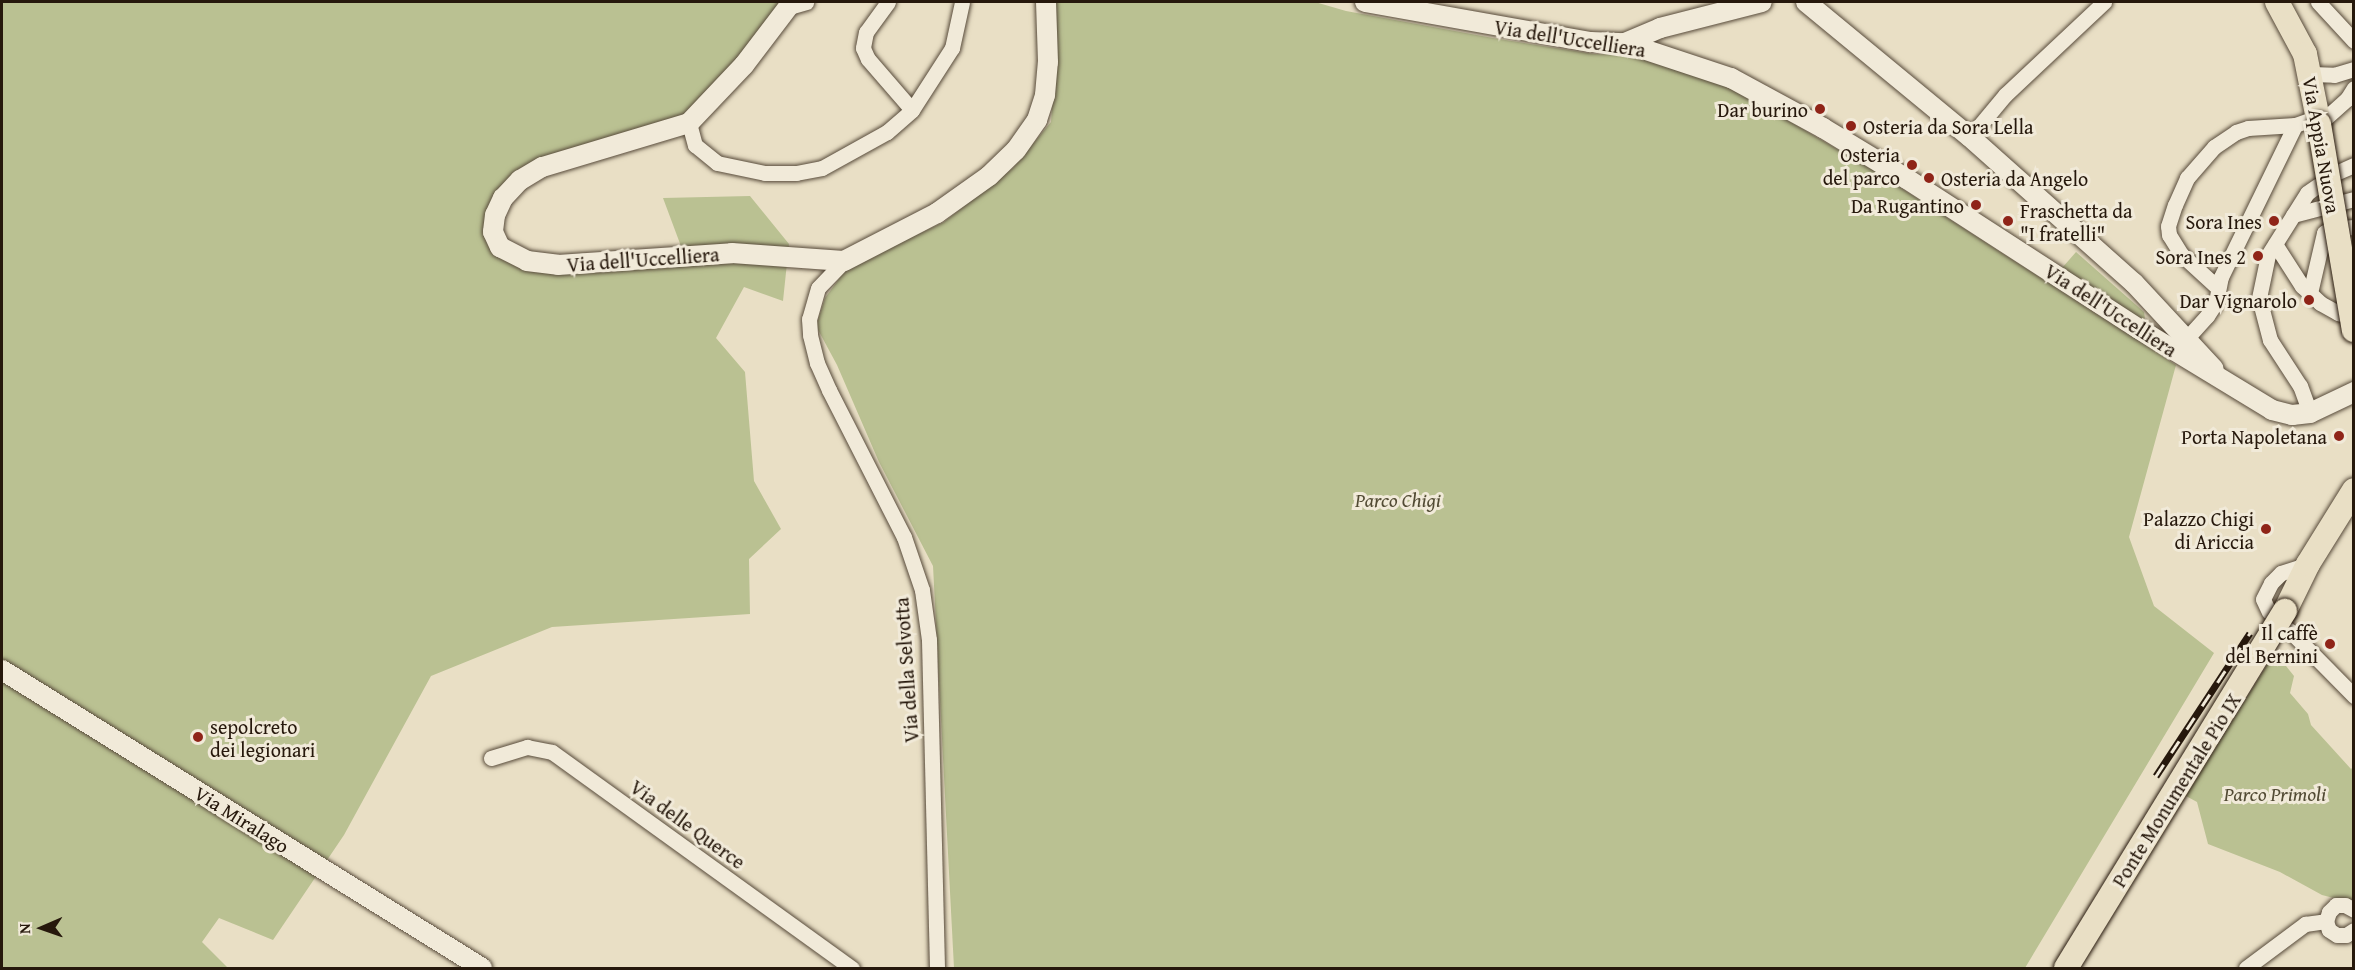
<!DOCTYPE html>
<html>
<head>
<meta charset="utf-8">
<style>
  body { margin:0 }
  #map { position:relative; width:2355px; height:970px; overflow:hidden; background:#e9dfc5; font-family:"Gentium Book Plus",serif }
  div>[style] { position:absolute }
  .green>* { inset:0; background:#bac192 }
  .roads { filter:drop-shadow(0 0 2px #574a3a) drop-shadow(0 0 2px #574a3a) }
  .minor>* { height:15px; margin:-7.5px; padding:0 7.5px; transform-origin:7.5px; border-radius:7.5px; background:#f1ead9 }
  .tertiary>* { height:20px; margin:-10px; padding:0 10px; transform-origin:10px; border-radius:10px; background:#f1ead9 }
  .primary>* { height:24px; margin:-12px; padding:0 12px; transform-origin:12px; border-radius:12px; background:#e9dfc5 }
  .rail>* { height:7px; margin-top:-3.5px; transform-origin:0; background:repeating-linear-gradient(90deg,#f1ead9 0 14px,#26180c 0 28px); box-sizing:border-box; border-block:2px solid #26180c }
  .bridges { filter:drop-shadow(0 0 2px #26180c) drop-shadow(0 0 2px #26180c) }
  .primary-bridge>* { height:24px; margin:-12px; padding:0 12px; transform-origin:12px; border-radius:12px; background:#e9dfc5 }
  .dots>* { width:16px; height:16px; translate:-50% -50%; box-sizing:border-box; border:3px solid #f1ead9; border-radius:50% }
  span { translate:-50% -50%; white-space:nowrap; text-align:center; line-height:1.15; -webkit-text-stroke:6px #f1ead9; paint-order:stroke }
  .street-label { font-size:20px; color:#26180c }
  .poi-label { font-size:20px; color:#26180c }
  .right { translate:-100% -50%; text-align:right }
  .left { translate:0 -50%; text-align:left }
  .park-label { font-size:20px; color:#524b34; font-style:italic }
  .frame { position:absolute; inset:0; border:3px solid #26180c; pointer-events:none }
  .north { position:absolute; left:12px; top:898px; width:60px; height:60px; -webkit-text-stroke:4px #f1ead9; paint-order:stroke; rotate:268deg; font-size:16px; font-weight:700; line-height:24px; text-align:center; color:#26180c }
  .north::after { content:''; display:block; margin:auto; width:21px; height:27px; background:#26180c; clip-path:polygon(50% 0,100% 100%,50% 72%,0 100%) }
</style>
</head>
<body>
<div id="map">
  <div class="green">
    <i style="clip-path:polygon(2px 2px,792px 2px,699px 114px,535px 170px,492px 227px,520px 258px,685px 257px,663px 198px,750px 196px,789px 244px,783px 301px,744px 287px,716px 338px,745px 372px,754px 481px,781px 529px,749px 559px,750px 614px,552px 627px,431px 676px,344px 835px,273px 940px,219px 918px,202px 942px,228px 968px,2px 968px)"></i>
    <i style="clip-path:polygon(1055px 2px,1315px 2px,1346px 11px,1493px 38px,1594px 54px,1629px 55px,1732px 88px,1873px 170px,2176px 365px,2129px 537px,2154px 606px,2214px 653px,2025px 968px,954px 968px,933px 566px,879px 462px,837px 365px,816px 326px,825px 298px,847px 268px,944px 222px,1013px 168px,1051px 122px,1055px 67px)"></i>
    <i style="clip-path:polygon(2076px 252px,2144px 312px,2145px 319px,2140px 319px,2062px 268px)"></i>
    <i style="clip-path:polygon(2275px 652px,2294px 676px,2290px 693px,2308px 714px,2311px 725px,2351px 769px,2353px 767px,2353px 903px,2322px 895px,2280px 872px,2208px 844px,2197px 802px,2186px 796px)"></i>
  </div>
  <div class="roads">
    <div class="minor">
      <i style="left:888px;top:2px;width:37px;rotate:126deg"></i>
      <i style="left:866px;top:32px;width:16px;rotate:101deg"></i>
      <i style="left:863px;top:48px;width:12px;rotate:66deg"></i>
      <i style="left:868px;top:59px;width:67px;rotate:49.2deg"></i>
      <i style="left:2318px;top:2px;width:53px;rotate:47.3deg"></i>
      <i style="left:789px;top:7px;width:18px;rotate:-16deg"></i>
      <i style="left:2311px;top:74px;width:23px;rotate:2deg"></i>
      <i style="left:2334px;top:75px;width:21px;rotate:-17deg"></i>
      <i style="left:689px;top:123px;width:23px;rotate:75deg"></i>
      <i style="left:695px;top:145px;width:28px;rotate:39deg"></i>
      <i style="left:717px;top:163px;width:49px;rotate:11.8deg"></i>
      <i style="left:765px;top:173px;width:31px"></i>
      <i style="left:796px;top:173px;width:26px;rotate:-11deg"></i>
      <i style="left:822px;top:168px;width:74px;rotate:-29deg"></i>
      <i style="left:887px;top:132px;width:33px;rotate:-41deg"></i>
      <i style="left:912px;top:110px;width:74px;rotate:-57.2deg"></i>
      <i style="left:952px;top:48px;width:47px;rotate:-77.7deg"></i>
      <i style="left:2319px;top:124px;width:38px;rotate:-42deg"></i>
      <i style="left:2347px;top:99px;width:13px;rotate:-58deg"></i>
      <i style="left:1970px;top:137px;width:55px;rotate:-50.2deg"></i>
      <i style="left:2005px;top:95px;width:136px;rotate:-43.2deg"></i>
      <i style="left:2338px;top:172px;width:17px;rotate:-24deg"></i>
      <i style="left:2293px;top:215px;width:63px;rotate:-14.7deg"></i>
      <i style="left:2275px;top:244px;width:50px;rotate:57.3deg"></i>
      <i style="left:2302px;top:286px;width:25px;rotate:43deg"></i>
      <i style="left:2320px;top:303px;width:21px;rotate:29deg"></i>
      <i style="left:2338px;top:313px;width:16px;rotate:14deg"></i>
      <i style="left:844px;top:261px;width:37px;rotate:134deg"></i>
      <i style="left:818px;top:288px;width:32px;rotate:106deg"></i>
      <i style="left:809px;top:319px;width:16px;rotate:86deg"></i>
      <i style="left:810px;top:335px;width:29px;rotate:76deg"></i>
      <i style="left:817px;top:363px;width:30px;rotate:66deg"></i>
      <i style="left:829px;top:390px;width:165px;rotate:63deg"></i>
      <i style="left:904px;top:537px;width:56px;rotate:71.2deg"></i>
      <i style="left:922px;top:590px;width:50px;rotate:82deg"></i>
      <i style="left:929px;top:640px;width:328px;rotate:88.6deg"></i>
      <i style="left:2218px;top:288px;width:50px;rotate:-137.4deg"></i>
      <i style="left:2181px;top:254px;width:22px;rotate:-122deg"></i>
      <i style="left:2169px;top:235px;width:9px;rotate:-96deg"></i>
      <i style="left:2168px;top:226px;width:22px;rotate:-72deg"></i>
      <i style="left:2175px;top:205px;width:30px;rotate:-66deg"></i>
      <i style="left:2187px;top:178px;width:41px;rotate:-48.9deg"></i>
      <i style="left:2214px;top:147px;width:27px;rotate:-34deg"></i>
      <i style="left:2236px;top:132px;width:13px;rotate:-18deg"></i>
      <i style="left:2248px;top:128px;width:47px;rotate:-3.7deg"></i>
      <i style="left:2295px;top:125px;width:24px;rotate:-19deg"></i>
      <i style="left:2310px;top:293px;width:62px;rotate:-76.9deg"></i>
      <i style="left:2324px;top:233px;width:7px;rotate:-34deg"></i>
      <i style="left:2330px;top:229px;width:24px;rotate:-5deg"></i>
      <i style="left:2187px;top:338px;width:30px;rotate:-48deg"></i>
      <i style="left:2207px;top:316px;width:17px;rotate:-57deg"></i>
      <i style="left:2216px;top:302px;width:25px;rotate:-79deg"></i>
      <i style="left:2221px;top:277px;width:169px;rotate:-64deg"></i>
      <i style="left:2310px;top:413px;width:29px;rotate:-110deg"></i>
      <i style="left:2300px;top:386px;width:55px;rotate:-123.1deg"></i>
      <i style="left:2270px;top:340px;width:43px;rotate:-104.7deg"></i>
      <i style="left:2259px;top:298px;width:44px;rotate:-78.2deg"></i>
      <i style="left:2268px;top:255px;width:73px;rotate:-57.8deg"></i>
      <i style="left:2307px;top:193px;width:12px;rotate:-35deg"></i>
      <i style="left:2269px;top:612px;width:14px;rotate:-115deg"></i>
      <i style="left:2263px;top:599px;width:18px;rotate:-63deg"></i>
      <i style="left:2271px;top:583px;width:14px;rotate:-45deg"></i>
      <i style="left:2281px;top:573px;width:28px;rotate:-18deg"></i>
      <i style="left:2289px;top:630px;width:93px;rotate:45.4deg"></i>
      <i style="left:491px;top:758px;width:38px;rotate:-17deg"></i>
      <i style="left:527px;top:747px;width:25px;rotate:11deg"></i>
      <i style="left:552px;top:752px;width:370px;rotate:35.8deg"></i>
      <i style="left:2354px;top:910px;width:10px;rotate:-151deg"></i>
      <i style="left:2345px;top:905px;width:9px;rotate:180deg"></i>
      <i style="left:2336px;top:905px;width:10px;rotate:135deg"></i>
      <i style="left:2329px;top:912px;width:9px;rotate:108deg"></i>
      <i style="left:2326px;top:921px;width:9px;rotate:72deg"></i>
      <i style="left:2329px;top:930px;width:9px;rotate:32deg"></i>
      <i style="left:2337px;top:935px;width:9px"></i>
      <i style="left:2346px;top:935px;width:9px;rotate:-32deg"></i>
      <i style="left:2246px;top:968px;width:74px;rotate:-36.7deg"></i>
      <i style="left:2305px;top:924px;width:21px;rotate:-8deg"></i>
    </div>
    <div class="tertiary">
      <i style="left:792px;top:2px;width:79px;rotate:127.3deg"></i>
      <i style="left:744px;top:65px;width:80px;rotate:133.5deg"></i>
      <i style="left:689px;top:123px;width:153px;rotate:163.3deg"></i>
      <i style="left:542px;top:167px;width:26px;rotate:149deg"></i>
      <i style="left:520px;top:180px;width:25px;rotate:133deg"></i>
      <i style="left:503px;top:198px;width:19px;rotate:115deg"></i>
      <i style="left:495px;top:215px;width:17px;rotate:97deg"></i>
      <i style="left:493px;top:232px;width:17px;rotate:65deg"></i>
      <i style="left:500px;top:247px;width:30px;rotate:27deg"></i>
      <i style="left:527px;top:261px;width:31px;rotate:7deg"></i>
      <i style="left:558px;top:265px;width:174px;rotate:-3.9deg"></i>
      <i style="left:732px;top:253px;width:112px;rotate:4.1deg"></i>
      <i style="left:844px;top:261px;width:105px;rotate:-27.3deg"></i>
      <i style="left:937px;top:213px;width:64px;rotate:-35.4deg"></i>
      <i style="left:989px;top:176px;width:37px;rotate:-44deg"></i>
      <i style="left:1016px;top:150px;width:37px;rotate:-55deg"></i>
      <i style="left:1037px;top:120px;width:26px;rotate:-72deg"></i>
      <i style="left:1045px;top:95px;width:33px;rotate:-85deg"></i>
      <i style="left:1048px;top:62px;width:60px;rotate:-91.9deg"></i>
      <i style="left:1365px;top:2px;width:229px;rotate:10.1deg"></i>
      <i style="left:1590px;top:42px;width:35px;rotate:2deg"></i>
      <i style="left:1625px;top:43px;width:112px;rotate:18.3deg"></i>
      <i style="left:1731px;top:78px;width:105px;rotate:28.5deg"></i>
      <i style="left:1823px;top:128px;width:98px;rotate:31.3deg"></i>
      <i style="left:1907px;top:179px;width:276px;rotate:32.9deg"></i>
      <i style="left:2139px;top:329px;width:156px;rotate:31.3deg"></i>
      <i style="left:2272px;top:410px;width:21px;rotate:14deg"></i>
      <i style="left:2292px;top:415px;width:18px;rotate:-6deg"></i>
      <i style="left:2310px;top:413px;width:49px;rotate:-25.5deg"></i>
      <i style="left:1806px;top:2px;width:212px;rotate:39.5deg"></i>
      <i style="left:1970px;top:137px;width:220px;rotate:41.7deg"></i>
      <i style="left:2134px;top:283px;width:117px;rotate:47.1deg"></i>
      <i style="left:1625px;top:43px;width:38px;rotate:-23deg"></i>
      <i style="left:1660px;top:28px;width:105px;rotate:-14.3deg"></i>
      <i style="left:2px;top:670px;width:565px;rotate:31.83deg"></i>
    </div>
    <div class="primary">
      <i style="left:2277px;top:2px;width:59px;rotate:61.7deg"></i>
      <i style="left:2305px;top:54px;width:71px;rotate:78.7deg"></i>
      <i style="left:2285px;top:611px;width:52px;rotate:-63.9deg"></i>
      <i style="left:2308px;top:564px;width:87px;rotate:-58.1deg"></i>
    </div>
  </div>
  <div class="rail">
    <i style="left:2156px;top:776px;width:171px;rotate:-56.7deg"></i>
  </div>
  <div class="bridges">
    <div class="primary-bridge">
      <i style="left:2319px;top:124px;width:209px;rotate:80.4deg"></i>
      <i style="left:2066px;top:968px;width:419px;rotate:-58.5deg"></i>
    </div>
  </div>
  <div class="dots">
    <i style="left:1820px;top:109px;background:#8f2418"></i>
    <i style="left:1851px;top:126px;background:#8f2418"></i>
    <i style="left:1912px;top:165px;background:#8f2418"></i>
    <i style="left:1929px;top:178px;background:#8f2418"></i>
    <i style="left:1976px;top:205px;background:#8f2418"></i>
    <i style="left:2008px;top:221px;background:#8f2418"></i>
    <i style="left:2274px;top:221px;background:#8f2418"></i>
    <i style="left:2258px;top:256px;background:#8f2418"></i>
    <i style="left:2309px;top:300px;background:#8f2418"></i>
    <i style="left:2339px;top:436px;background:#8f2418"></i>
    <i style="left:2266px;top:529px;background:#8f2418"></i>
    <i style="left:2330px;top:644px;background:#8f2418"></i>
    <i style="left:198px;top:737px;background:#8f2418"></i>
  </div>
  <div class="street-label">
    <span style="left:1570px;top:38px;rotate:9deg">Via dell'Uccelliera</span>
    <span style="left:2322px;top:145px;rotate:80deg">Via Appia Nuova</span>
    <span style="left:643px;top:259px;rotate:-4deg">Via dell'Uccelliera</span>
    <span style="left:2111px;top:310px;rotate:33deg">Via dell'Uccelliera</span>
    <span style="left:906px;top:670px;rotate:-94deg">Via della Selvotta</span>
    <span style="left:2176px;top:790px;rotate:-58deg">Ponte Monumentale Pio IX</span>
    <span style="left:242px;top:819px;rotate:32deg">Via Miralago</span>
    <span style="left:688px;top:824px;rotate:36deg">Via delle Querce</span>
  </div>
  <div class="poi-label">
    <span class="right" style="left:1808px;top:109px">Dar burino</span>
    <span class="left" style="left:1863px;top:126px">Osteria da Sora Lella</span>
    <span class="right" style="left:1900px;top:166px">Osteria<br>del parco</span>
    <span class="left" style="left:1941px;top:178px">Osteria da Angelo</span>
    <span class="right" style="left:1964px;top:205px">Da Rugantino</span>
    <span class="left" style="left:2020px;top:222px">Fraschetta da<br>"I fratelli"</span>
    <span class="right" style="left:2262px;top:221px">Sora Ines</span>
    <span class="right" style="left:2246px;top:256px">Sora Ines 2</span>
    <span class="right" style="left:2297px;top:300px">Dar Vignarolo</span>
    <span class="right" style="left:2327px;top:436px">Porta Napoletana</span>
    <span class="right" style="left:2254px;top:530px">Palazzo Chigi<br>di Ariccia</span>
    <span class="right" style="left:2318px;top:644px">Il caffè<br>del Bernini</span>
    <span class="left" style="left:210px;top:738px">sepolcreto<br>dei legionari</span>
  </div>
  <div class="park-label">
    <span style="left:1398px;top:499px">Parco Chigi</span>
    <span style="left:2275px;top:793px">Parco Primoli</span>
  </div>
  <div class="frame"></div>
  <div class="north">N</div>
</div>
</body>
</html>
